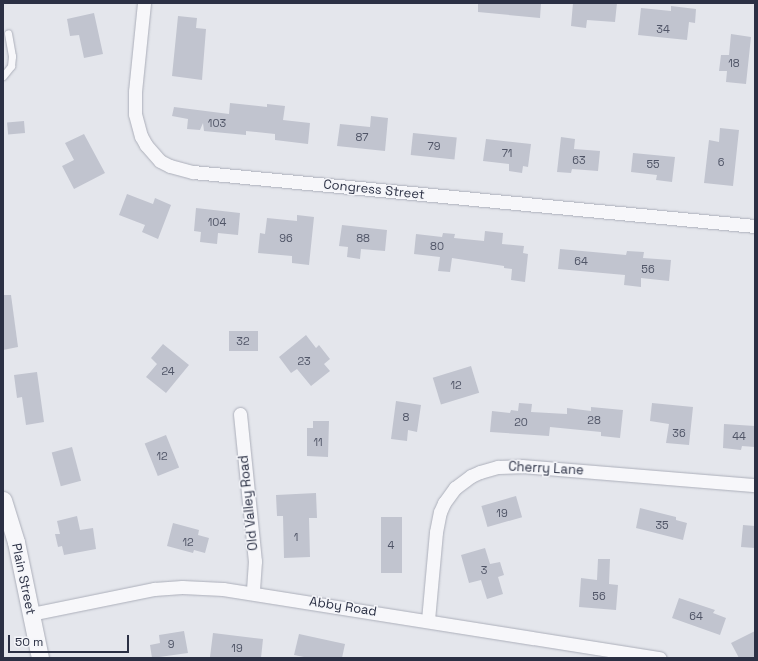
<!DOCTYPE html>
<html>
<head>
<meta charset="utf-8">
<style>
  body { margin:0 }
  #map { position:relative; width:758px; height:661px; overflow:hidden; background:#e4e6ec; font-family:"Space Grotesk",sans-serif }
  div>[style] { position:absolute }
  .building>* { inset:0; background:#c1c4cf; transform-origin:0 0 }
  .roads { filter:drop-shadow(0 0 1px #acafba) drop-shadow(0 0 1px #acafba) }
  .service>* { height:7px; margin:-3.5px; padding:0 3.5px; transform-origin:3.5px; border-radius:3.5px; background:#f7f7fa }
  .minor>* { height:13px; margin:-6.5px; padding:0 6.5px; transform-origin:6.5px; border-radius:6.5px; background:#f7f7fa }
  .tertiary>* { height:17px; margin:-8.5px; padding:0 8.5px; transform-origin:8.5px; border-radius:8.5px; background:#f7f7fa }
  span { translate:-50% -50%; white-space:nowrap; text-align:center; line-height:1.15; -webkit-text-stroke:3px #f4f5f9; paint-order:stroke }
  .number-label { font-size:11px; color:#505567 }
  .number-label span { -webkit-text-stroke-width:0 }
  .street-label { font-size:13px; color:#2b3044 }
  .frame { position:absolute; inset:0; border:4px solid #2b3044; pointer-events:none }
  .scale { position:absolute; left:8px; top:635px; width:121px; height:18px; box-sizing:border-box; border:2px solid #2b3044; border-top:0; padding-left:5px; font-size:12px; line-height:14px; white-space:nowrap; color:#2b3044; -webkit-text-stroke:3px #f4f5f9; paint-order:stroke }
</style>
</head>
<body>
<div id="map">
  <div class="building">
    <i style="clip-path:polygon(478px 3px,541px 3px,540px 18px,478px 12px)"></i>
    <i style="clip-path:polygon(573px 3px,617px 3px,615px 22px,587px 20px,586px 28px,571px 26px)"></i>
    <i style="clip-path:polygon(671px 6px,696px 9px,695px 23px,689px 22px,687px 40px,638px 35px,641px 8px,671px 11px)"></i>
    <i style="clip-path:polygon(94px 13px,103px 54px,84px 58px,79px 35px,70px 36px,67px 19px)"></i>
    <i style="clip-path:polygon(178px 16px,197px 18px,196px 28px,206px 29px,202px 80px,172px 76px)"></i>
    <i style="clip-path:polygon(731px 34px,751px 37px,746px 84px,726px 82px,727px 71px,719px 71px,721px 55px,729px 55px)"></i>
    <i style="clip-path:polygon(230px 103px,267px 107px,267px 104px,285px 106px,283px 120px,310px 123px,308px 144px,275px 140px,275px 134px,246px 131px,246px 135px,204px 131px,203px 123px,200px 130px,187px 129px,188px 119px,172px 116px,174px 107px,229px 114px)"></i>
    <i style="clip-path:polygon(371px 116px,388px 118px,385px 151px,337px 146px,340px 124px,370px 127px)"></i>
    <i style="left:24px;top:121px;width:12px;height:17px;rotate:85deg"></i>
    <i style="clip-path:polygon(720px 128px,739px 130px,733px 186px,704px 183px,709px 140px,719px 142px)"></i>
    <i style="left:413px;top:133px;width:44px;height:22px;rotate:6deg"></i>
    <i style="clip-path:polygon(84px 134px,105px 173px,74px 189px,62px 166px,74px 160px,65px 143px)"></i>
    <i style="clip-path:polygon(561px 137px,575px 139px,574px 149px,600px 151px,598px 171px,572px 169px,571px 173px,557px 172px)"></i>
    <i style="clip-path:polygon(486px 139px,531px 144px,528px 167px,523px 166px,522px 173px,509px 171px,509px 164px,483px 161px)"></i>
    <i style="clip-path:polygon(633px 153px,675px 157px,672px 182px,656px 180px,657px 175px,631px 172px)"></i>
    <i style="clip-path:polygon(127px 194px,153px 204px,155px 198px,171px 205px,158px 239px,142px 232px,145px 225px,119px 215px)"></i>
    <i style="clip-path:polygon(196px 208px,240px 213px,238px 235px,218px 233px,217px 244px,200px 242px,201px 232px,194px 231px)"></i>
    <i style="clip-path:polygon(297px 215px,314px 217px,309px 265px,292px 263px,292px 256px,258px 253px,260px 233px,265px 234px,267px 218px,297px 221px)"></i>
    <i style="clip-path:polygon(342px 225px,387px 230px,385px 251px,361px 249px,360px 259px,347px 257px,348px 247px,339px 246px)"></i>
    <i style="clip-path:polygon(485px 231px,503px 233px,502px 244px,524px 246px,523px 253px,528px 254px,525px 282px,511px 280px,512px 269px,504px 268px,504px 266px,452px 258px,450px 272px,438px 271px,440px 257px,414px 254px,416px 234px,442px 237px,443px 233px,455px 234px,454px 238px,484px 241px)"></i>
    <i style="clip-path:polygon(560px 249px,626px 255px,627px 251px,644px 252px,643px 258px,671px 260px,669px 281px,641px 278px,641px 287px,624px 285px,625px 275px,558px 269px)"></i>
    <i style="clip-path:polygon(3px 295px,11px 295px,18px 347px,3px 350px)"></i>
    <i style="left:229px;top:331px;width:29px;height:20px"></i>
    <i style="clip-path:polygon(306px 335px,316px 348px,319px 345px,330px 359px,324px 364px,330px 371px,311px 386px,297px 369px,291px 373px,279px 357px)"></i>
    <i style="clip-path:polygon(163px 344px,189px 365px,166px 393px,146px 377px,157px 364px,151px 358px)"></i>
    <i style="left:471px;top:366px;width:28px;height:40px;rotate:73deg"></i>
    <i style="clip-path:polygon(37px 372px,44px 422px,26px 425px,22px 397px,17px 398px,14px 375px)"></i>
    <i style="clip-path:polygon(396px 401px,421px 405px,417px 432px,408px 430px,407px 441px,391px 439px)"></i>
    <i style="clip-path:polygon(519px 403px,532px 404px,531px 412px,567px 414px,567px 408px,591px 411px,591px 407px,623px 410px,620px 438px,601px 436px,601px 432px,550px 427px,549px 436px,490px 432px,492px 411px,510px 413px,511px 410px,518px 411px)"></i>
    <i style="clip-path:polygon(652px 403px,693px 407px,689px 445px,666px 443px,669px 424px,650px 421px)"></i>
    <i style="clip-path:polygon(313px 421px,329px 421px,328px 457px,307px 456px,307px 428px,313px 428px)"></i>
    <i style="clip-path:polygon(724px 424px,755px 426px,755px 447px,742px 446px,741px 450px,723px 448px)"></i>
    <i style="left:166px;top:435px;width:35px;height:23px;rotate:68deg"></i>
    <i style="left:72px;top:447px;width:35px;height:21px;rotate:75deg"></i>
    <i style="clip-path:polygon(316px 493px,317px 518px,309px 518px,310px 557px,284px 558px,283px 516px,277px 516px,276px 495px)"></i>
    <i style="left:516px;top:496px;width:22px;height:36px;rotate:74deg"></i>
    <i style="clip-path:polygon(640px 508px,676px 517px,676px 520px,687px 523px,683px 540px,636px 528px)"></i>
    <i style="clip-path:polygon(77px 516px,80px 530px,93px 528px,96px 549px,64px 555px,62px 546px,58px 547px,55px 534px,60px 534px,57px 521px)"></i>
    <i style="left:381px;top:517px;width:21px;height:56px"></i>
    <i style="clip-path:polygon(173px 523px,199px 530px,198px 535px,209px 538px,205px 553px,194px 550px,193px 553px,167px 546px)"></i>
    <i style="clip-path:polygon(743px 525px,755px 526px,755px 548px,741px 547px)"></i>
    <i style="clip-path:polygon(485px 548px,490px 564px,500px 562px,504px 575px,498px 577px,503px 594px,487px 599px,481px 580px,469px 583px,461px 555px)"></i>
    <i style="clip-path:polygon(598px 559px,610px 559px,609px 584px,618px 585px,616px 610px,579px 607px,581px 578px,597px 580px)"></i>
    <i style="clip-path:polygon(679px 598px,715px 610px,713px 613px,726px 618px,720px 635px,672px 618px)"></i>
    <i style="clip-path:polygon(184px 631px,188px 653px,152px 658px,150px 645px,160px 643px,159px 635px)"></i>
    <i style="clip-path:polygon(755px 631px,755px 658px,739px 658px,731px 643px)"></i>
    <i style="clip-path:polygon(213px 633px,263px 639px,261px 658px,210px 657px)"></i>
    <i style="clip-path:polygon(299px 634px,345px 644px,342px 658px,309px 658px,294px 655px)"></i>
  </div>
  <div class="roads">
    <div class="service">
      <i style="left:3px;top:76px;width:13px;rotate:-51deg"></i>
      <i style="left:11px;top:66px;width:10px;rotate:-84deg"></i>
      <i style="left:12px;top:56px;width:23px;rotate:-100deg"></i>
    </div>
    <div class="minor">
      <i style="left:144px;top:3px;width:88px;rotate:95.8deg"></i>
      <i style="left:135px;top:91px;width:23px;rotate:90deg"></i>
      <i style="left:135px;top:114px;width:23px;rotate:75deg"></i>
      <i style="left:141px;top:136px;width:10px;rotate:61deg"></i>
      <i style="left:146px;top:145px;width:21px;rotate:49deg"></i>
      <i style="left:160px;top:161px;width:11px;rotate:27deg"></i>
      <i style="left:170px;top:166px;width:24px;rotate:15deg"></i>
      <i style="left:193px;top:172px;width:565px;rotate:5.49deg"></i>
      <i style="left:240px;top:414px;width:148px;rotate:84.2deg"></i>
      <i style="left:255px;top:561px;width:32px;rotate:94deg"></i>
      <i style="left:31px;top:614px;width:126px;rotate:-11.5deg"></i>
      <i style="left:154px;top:589px;width:28px;rotate:-4deg"></i>
      <i style="left:182px;top:587px;width:41px;rotate:2.8deg"></i>
      <i style="left:223px;top:589px;width:442px;rotate:9deg"></i>
      <i style="left:428px;top:620px;width:88px;rotate:-84.8deg"></i>
      <i style="left:436px;top:532px;width:20px;rotate:-79deg"></i>
      <i style="left:440px;top:512px;width:10px;rotate:-66deg"></i>
      <i style="left:444px;top:503px;width:19px;rotate:-54deg"></i>
      <i style="left:455px;top:488px;width:20px;rotate:-37deg"></i>
      <i style="left:471px;top:476px;width:10px;rotate:-24deg"></i>
      <i style="left:480px;top:472px;width:19px;rotate:-16deg"></i>
      <i style="left:498px;top:467px;width:24px;rotate:-2deg"></i>
      <i style="left:522px;top:466px;width:234px;rotate:4.7deg"></i>
    </div>
    <div class="tertiary">
      <i style="left:3px;top:500px;width:44px;rotate:72.8deg"></i>
      <i style="left:16px;top:542px;width:118px;rotate:78.3deg"></i>
    </div>
  </div>
  <div class="number-label">
    <span style="left:663px;top:29px">34</span>
    <span style="left:734px;top:63px">18</span>
    <span style="left:217px;top:123px">103</span>
    <span style="left:362px;top:137px">87</span>
    <span style="left:434px;top:146px">79</span>
    <span style="left:507px;top:153px">71</span>
    <span style="left:579px;top:160px">63</span>
    <span style="left:721px;top:162px">6</span>
    <span style="left:653px;top:164px">55</span>
    <span style="left:217px;top:222px">104</span>
    <span style="left:286px;top:238px">96</span>
    <span style="left:363px;top:238px">88</span>
    <span style="left:437px;top:246px">80</span>
    <span style="left:581px;top:261px">64</span>
    <span style="left:648px;top:269px">56</span>
    <span style="left:243px;top:341px">32</span>
    <span style="left:304px;top:361px">23</span>
    <span style="left:168px;top:371px">24</span>
    <span style="left:456px;top:385px">12</span>
    <span style="left:406px;top:417px">8</span>
    <span style="left:594px;top:420px">28</span>
    <span style="left:521px;top:422px">20</span>
    <span style="left:679px;top:433px">36</span>
    <span style="left:739px;top:436px">44</span>
    <span style="left:318px;top:442px">11</span>
    <span style="left:162px;top:456px">12</span>
    <span style="left:502px;top:513px">19</span>
    <span style="left:662px;top:525px">35</span>
    <span style="left:296px;top:537px">1</span>
    <span style="left:188px;top:542px">12</span>
    <span style="left:391px;top:545px">4</span>
    <span style="left:484px;top:570px">3</span>
    <span style="left:599px;top:596px">56</span>
    <span style="left:696px;top:616px">64</span>
    <span style="left:171px;top:644px">9</span>
    <span style="left:237px;top:648px">19</span>
  </div>
  <div class="street-label">
    <span style="left:374px;top:190px;rotate:6deg">Congress Street</span>
    <span style="left:546px;top:469px;rotate:3deg">Cherry Lane</span>
    <span style="left:249px;top:503px;rotate:-96deg">Old Valley Road</span>
    <span style="left:23px;top:579px;rotate:78deg">Plain Street</span>
    <span style="left:343px;top:607px;rotate:9deg">Abby Road</span>
  </div>
  <div class="frame"></div>
  <div class="scale">50 m</div>
</div>
</body>
</html>
